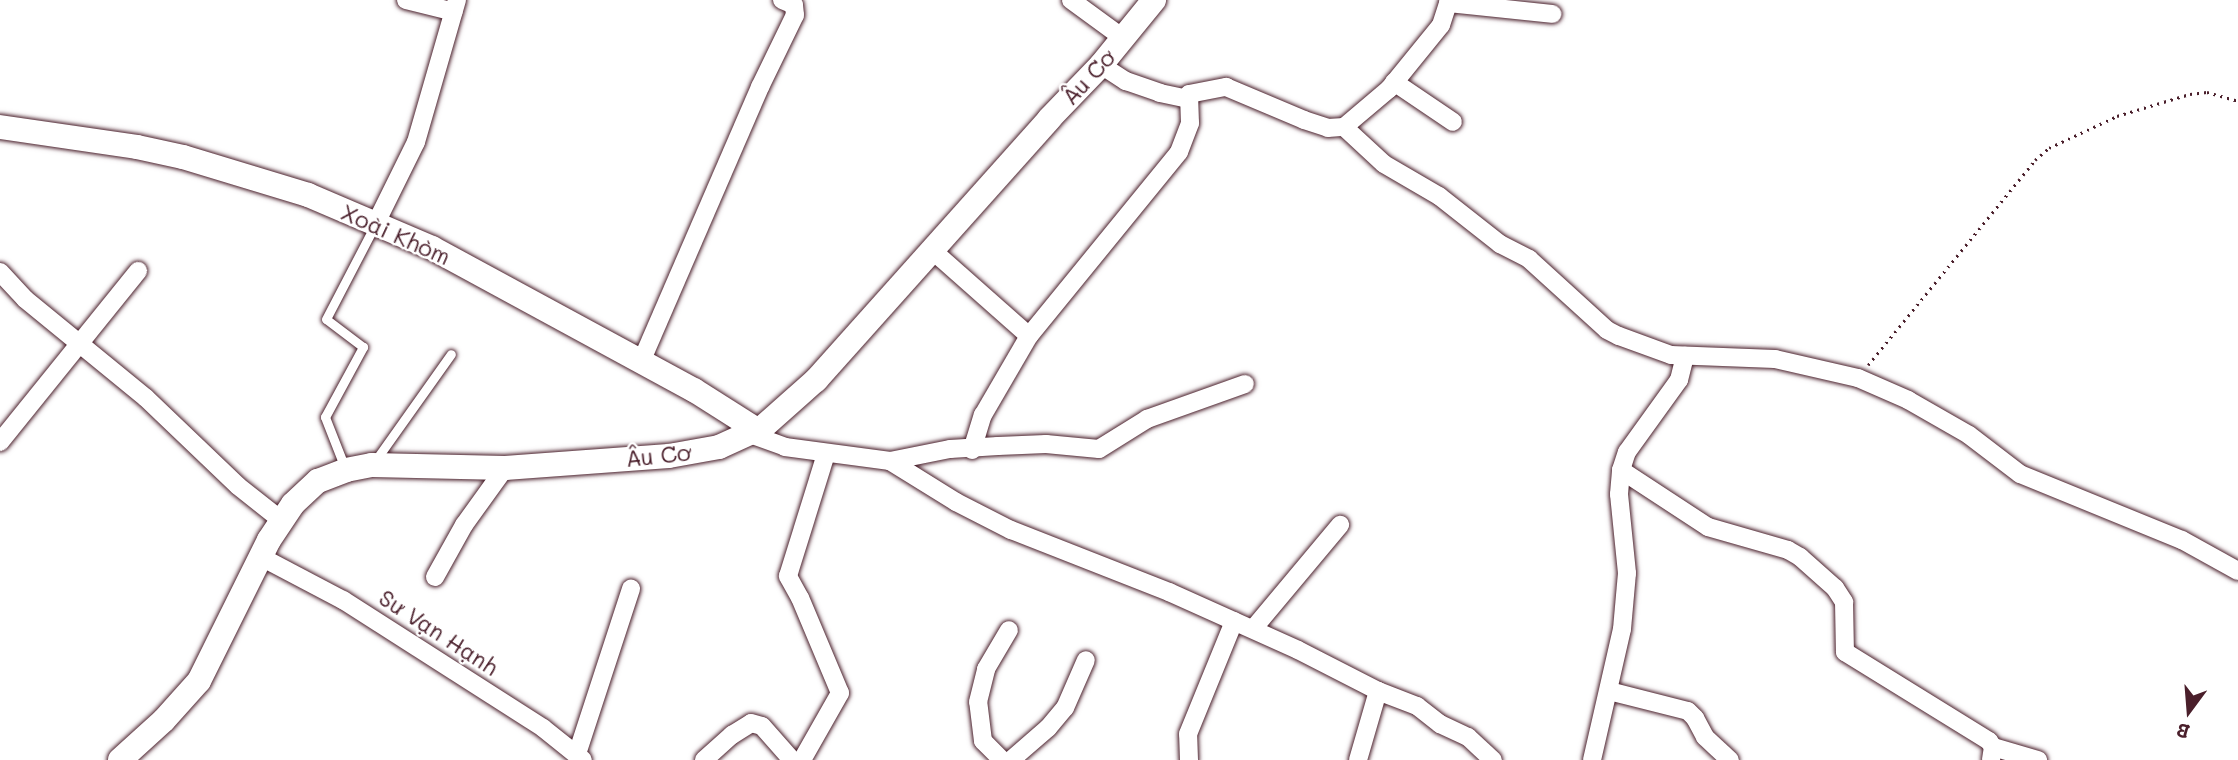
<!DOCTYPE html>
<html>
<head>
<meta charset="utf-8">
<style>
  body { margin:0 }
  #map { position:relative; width:2238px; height:760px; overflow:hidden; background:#fff; font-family:Mali,sans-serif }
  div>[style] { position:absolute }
  .path>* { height:2.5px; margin-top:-1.25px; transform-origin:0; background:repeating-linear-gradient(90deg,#4a1f2b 0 2px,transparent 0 7px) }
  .roads { filter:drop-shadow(0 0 2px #4a1f2b) drop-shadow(0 0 2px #4a1f2b) }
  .lane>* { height:9px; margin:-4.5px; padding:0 4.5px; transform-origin:4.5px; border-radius:4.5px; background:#fff }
  .street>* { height:18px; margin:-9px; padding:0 9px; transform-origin:9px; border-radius:9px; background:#fff }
  .secondary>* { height:24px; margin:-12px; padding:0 12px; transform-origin:12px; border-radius:12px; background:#fff }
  span { translate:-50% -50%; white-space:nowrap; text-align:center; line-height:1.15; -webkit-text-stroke:5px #fff; paint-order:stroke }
  .street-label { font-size:23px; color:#4a1f2b }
  .north { position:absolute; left:2154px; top:676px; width:70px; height:70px; -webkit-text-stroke:5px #fff; paint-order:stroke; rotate:196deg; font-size:19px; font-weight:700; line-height:28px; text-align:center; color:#4a1f2b }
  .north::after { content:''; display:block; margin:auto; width:24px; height:32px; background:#4a1f2b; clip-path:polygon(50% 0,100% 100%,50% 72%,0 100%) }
</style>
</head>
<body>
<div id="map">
  <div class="path">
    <i style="left:1868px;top:365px;width:264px;rotate:-50.8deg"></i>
    <i style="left:2035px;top:160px;width:18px;rotate:-41deg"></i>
    <i style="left:2049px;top:148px;width:75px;rotate:-25.2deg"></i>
    <i style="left:2117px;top:116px;width:76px;rotate:-16.8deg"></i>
    <i style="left:2190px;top:94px;width:17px;rotate:-7deg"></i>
    <i style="left:2207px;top:92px;width:32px;rotate:16deg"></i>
  </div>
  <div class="roads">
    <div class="lane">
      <i style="left:375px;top:461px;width:131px;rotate:-54.6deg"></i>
      <i style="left:345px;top:468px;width:55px;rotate:-111.4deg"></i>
      <i style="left:325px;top:417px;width:80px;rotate:-61.5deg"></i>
      <i style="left:363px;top:347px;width:46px;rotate:-142.9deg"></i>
      <i style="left:326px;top:319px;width:106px;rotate:-62.5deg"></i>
    </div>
    <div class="street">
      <i style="left:406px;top:0;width:49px;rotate:14deg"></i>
      <i style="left:1071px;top:0;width:64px;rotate:36.2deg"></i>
      <i style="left:1448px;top:3px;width:105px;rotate:6deg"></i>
      <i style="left:1101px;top:65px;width:30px;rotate:33deg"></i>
      <i style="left:1126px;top:81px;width:36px;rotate:19deg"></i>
      <i style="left:1160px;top:93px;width:29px;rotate:12deg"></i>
      <i style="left:1394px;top:82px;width:71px;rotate:34.1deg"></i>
      <i style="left:1344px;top:127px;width:54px;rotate:42.8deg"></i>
      <i style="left:1384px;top:164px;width:64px;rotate:30.2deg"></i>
      <i style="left:1439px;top:196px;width:78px;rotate:38.2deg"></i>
      <i style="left:1500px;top:244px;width:33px;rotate:27deg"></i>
      <i style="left:1529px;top:259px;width:105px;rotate:42.3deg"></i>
      <i style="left:1607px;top:330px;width:13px;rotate:27deg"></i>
      <i style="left:1619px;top:336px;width:55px;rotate:20.1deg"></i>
      <i style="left:1671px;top:355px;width:104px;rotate:2.2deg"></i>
      <i style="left:1775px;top:359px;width:85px;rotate:12.9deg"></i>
      <i style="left:1858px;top:378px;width:55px;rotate:23.7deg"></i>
      <i style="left:1908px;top:400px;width:70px;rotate:29.8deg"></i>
      <i style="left:1969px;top:435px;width:64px;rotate:37.4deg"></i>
      <i style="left:2020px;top:474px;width:175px;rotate:22.2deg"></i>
      <i style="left:2182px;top:540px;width:64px;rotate:29deg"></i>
      <i style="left:376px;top:223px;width:90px;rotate:-63.7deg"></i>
      <i style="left:416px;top:142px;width:148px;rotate:-73.9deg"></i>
      <i style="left:933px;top:251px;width:128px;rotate:41.5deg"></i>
      <i style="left:0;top:272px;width:37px;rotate:47deg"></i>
      <i style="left:25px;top:299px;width:156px;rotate:39.3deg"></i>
      <i style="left:146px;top:398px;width:127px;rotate:43.7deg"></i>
      <i style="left:238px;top:486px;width:55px;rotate:38.3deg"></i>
      <i style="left:641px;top:362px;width:300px;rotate:-66.6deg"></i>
      <i style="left:760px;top:87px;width:80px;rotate:-64.1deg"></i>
      <i style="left:795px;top:15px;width:10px;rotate:-96deg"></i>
      <i style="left:794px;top:5px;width:13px;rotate:-157deg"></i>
      <i style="left:750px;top:434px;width:37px;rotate:20deg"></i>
      <i style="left:785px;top:447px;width:106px;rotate:7.6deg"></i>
      <i style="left:890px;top:461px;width:61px;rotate:-11.3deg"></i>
      <i style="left:950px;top:449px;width:48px;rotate:-3.6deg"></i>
      <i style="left:998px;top:446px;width:48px;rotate:-2.4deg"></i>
      <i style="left:1046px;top:444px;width:53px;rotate:5.4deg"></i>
      <i style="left:1099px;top:449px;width:57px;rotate:-32deg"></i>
      <i style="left:1147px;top:419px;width:104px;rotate:-19.7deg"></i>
      <i style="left:0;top:442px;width:220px;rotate:-51.1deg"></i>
      <i style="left:972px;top:450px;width:37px;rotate:-73deg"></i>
      <i style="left:983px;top:415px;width:91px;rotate:-59.8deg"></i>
      <i style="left:1029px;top:336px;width:237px;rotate:-50.8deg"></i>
      <i style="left:1179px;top:152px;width:31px;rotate:-69deg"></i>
      <i style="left:1190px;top:123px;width:29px;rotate:-92deg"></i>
      <i style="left:1189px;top:94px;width:38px;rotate:-11deg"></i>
      <i style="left:1226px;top:87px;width:85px;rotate:22.9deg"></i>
      <i style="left:1304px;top:120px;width:25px;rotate:18deg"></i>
      <i style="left:1328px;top:128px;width:16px;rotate:-4deg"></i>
      <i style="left:1344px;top:127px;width:59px;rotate:-40.2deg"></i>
      <i style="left:1389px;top:89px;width:82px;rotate:-50.9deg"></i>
      <i style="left:1441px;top:25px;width:26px;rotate:-72deg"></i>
      <i style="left:890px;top:461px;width:78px;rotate:31.8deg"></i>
      <i style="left:956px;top:502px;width:62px;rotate:27deg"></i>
      <i style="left:1011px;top:530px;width:170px;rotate:21.4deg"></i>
      <i style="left:1169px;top:592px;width:141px;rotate:24.2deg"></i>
      <i style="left:1298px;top:650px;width:90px;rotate:27.1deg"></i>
      <i style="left:1378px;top:691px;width:42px;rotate:21deg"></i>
      <i style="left:1417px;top:706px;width:29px;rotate:38deg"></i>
      <i style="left:1440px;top:724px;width:31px;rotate:25deg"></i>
      <i style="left:1468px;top:737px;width:34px;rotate:43deg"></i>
      <i style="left:1621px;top:470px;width:104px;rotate:33.2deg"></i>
      <i style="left:1708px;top:527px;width:83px;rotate:16deg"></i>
      <i style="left:1788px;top:550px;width:14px;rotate:30deg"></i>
      <i style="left:1800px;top:557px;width:47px;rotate:41.5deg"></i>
      <i style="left:1835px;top:588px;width:17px;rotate:57deg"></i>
      <i style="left:1844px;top:602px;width:50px;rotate:88.9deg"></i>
      <i style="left:1845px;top:652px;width:169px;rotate:31.7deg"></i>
      <i style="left:1989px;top:741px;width:7px;rotate:56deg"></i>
      <i style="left:1993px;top:747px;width:13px;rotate:99deg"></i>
      <i style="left:261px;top:557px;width:93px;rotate:27.7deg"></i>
      <i style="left:343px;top:600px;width:237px;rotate:32.6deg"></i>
      <i style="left:543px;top:728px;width:51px;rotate:38.7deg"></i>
      <i style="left:435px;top:577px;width:60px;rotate:-60.9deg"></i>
      <i style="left:464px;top:525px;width:70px;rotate:-54.3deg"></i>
      <i style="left:1253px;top:629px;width:136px;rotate:-50.1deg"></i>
      <i style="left:1609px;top:691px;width:81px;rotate:14.2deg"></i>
      <i style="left:1688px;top:711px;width:10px;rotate:45deg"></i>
      <i style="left:1695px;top:718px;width:21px;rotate:62deg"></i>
      <i style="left:1705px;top:737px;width:34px;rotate:43deg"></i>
      <i style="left:1993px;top:747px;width:47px;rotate:16.1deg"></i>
      <i style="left:577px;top:754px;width:174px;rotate:-71.9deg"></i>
      <i style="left:704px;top:760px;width:38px;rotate:-42deg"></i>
      <i style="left:732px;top:735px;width:22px;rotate:-32deg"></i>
      <i style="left:751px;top:723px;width:11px;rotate:15deg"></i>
      <i style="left:762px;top:726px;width:45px;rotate:48.6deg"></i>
      <i style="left:802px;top:760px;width:77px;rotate:-60.4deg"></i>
      <i style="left:840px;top:693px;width:103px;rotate:-112.8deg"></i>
      <i style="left:800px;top:598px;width:25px;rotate:-119deg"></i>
      <i style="left:788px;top:576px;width:128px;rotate:-72.7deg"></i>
      <i style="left:1002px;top:760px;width:27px;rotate:-135deg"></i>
      <i style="left:983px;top:741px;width:39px;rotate:-97deg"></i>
      <i style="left:978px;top:702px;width:34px;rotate:-76deg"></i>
      <i style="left:986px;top:669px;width:45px;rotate:-59.5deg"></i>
      <i style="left:1011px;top:760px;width:49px;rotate:-40.9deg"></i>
      <i style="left:1048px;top:728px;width:26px;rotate:-50deg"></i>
      <i style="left:1065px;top:708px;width:52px;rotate:-66.4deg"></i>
      <i style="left:1189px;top:760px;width:26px;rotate:-92deg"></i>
      <i style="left:1188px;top:734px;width:122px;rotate:-67.8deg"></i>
      <i style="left:1358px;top:760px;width:72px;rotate:-73.8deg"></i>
      <i style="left:1592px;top:760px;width:134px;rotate:-77.1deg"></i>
      <i style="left:1622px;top:629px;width:56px;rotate:-84.9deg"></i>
      <i style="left:1627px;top:573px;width:79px;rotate:-95.8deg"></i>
      <i style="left:1619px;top:494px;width:24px;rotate:-85deg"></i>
      <i style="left:1621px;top:470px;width:19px;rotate:-72deg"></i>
      <i style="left:1627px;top:452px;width:89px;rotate:-54.2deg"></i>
      <i style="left:1679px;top:380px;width:25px;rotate:-76deg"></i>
    </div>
    <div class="secondary">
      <i style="left:0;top:127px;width:138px;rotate:8.3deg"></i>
      <i style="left:137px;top:147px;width:47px;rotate:12.3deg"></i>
      <i style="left:183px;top:157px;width:131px;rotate:16.9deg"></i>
      <i style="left:308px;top:195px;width:135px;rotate:23.1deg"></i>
      <i style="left:432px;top:248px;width:298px;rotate:28.5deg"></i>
      <i style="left:694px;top:390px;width:75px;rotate:32.4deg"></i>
      <i style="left:120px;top:760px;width:59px;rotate:-42.3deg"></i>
      <i style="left:164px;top:720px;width:52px;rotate:-48.1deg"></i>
      <i style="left:199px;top:681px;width:157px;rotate:-63.6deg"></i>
      <i style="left:269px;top:540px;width:43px;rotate:-56.3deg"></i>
      <i style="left:293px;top:504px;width:34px;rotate:-43deg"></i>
      <i style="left:318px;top:481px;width:30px;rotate:-21deg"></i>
      <i style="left:346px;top:470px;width:26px;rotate:-11deg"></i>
      <i style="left:372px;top:465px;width:133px;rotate:1.3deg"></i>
      <i style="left:505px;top:468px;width:164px;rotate:-4.2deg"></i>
      <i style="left:669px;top:456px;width:51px;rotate:-10.2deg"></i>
      <i style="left:719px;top:447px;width:48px;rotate:-24.4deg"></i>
      <i style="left:763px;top:427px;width:71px;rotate:-41.6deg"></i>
      <i style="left:816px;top:380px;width:350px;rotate:-48.2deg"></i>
      <i style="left:1049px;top:119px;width:75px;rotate:-46.1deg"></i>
      <i style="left:1101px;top:65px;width:84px;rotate:-50.8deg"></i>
    </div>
  </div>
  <div class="street-label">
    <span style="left:1088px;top:77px;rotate:-47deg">Âu Cơ</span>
    <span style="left:396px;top:234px;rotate:24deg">Xoài Khòm</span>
    <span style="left:658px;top:455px;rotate:-6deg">Âu Cơ</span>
    <span style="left:439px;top:632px;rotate:33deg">Sư Vạn Hạnh</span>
  </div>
  <div class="north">B</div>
</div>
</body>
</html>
